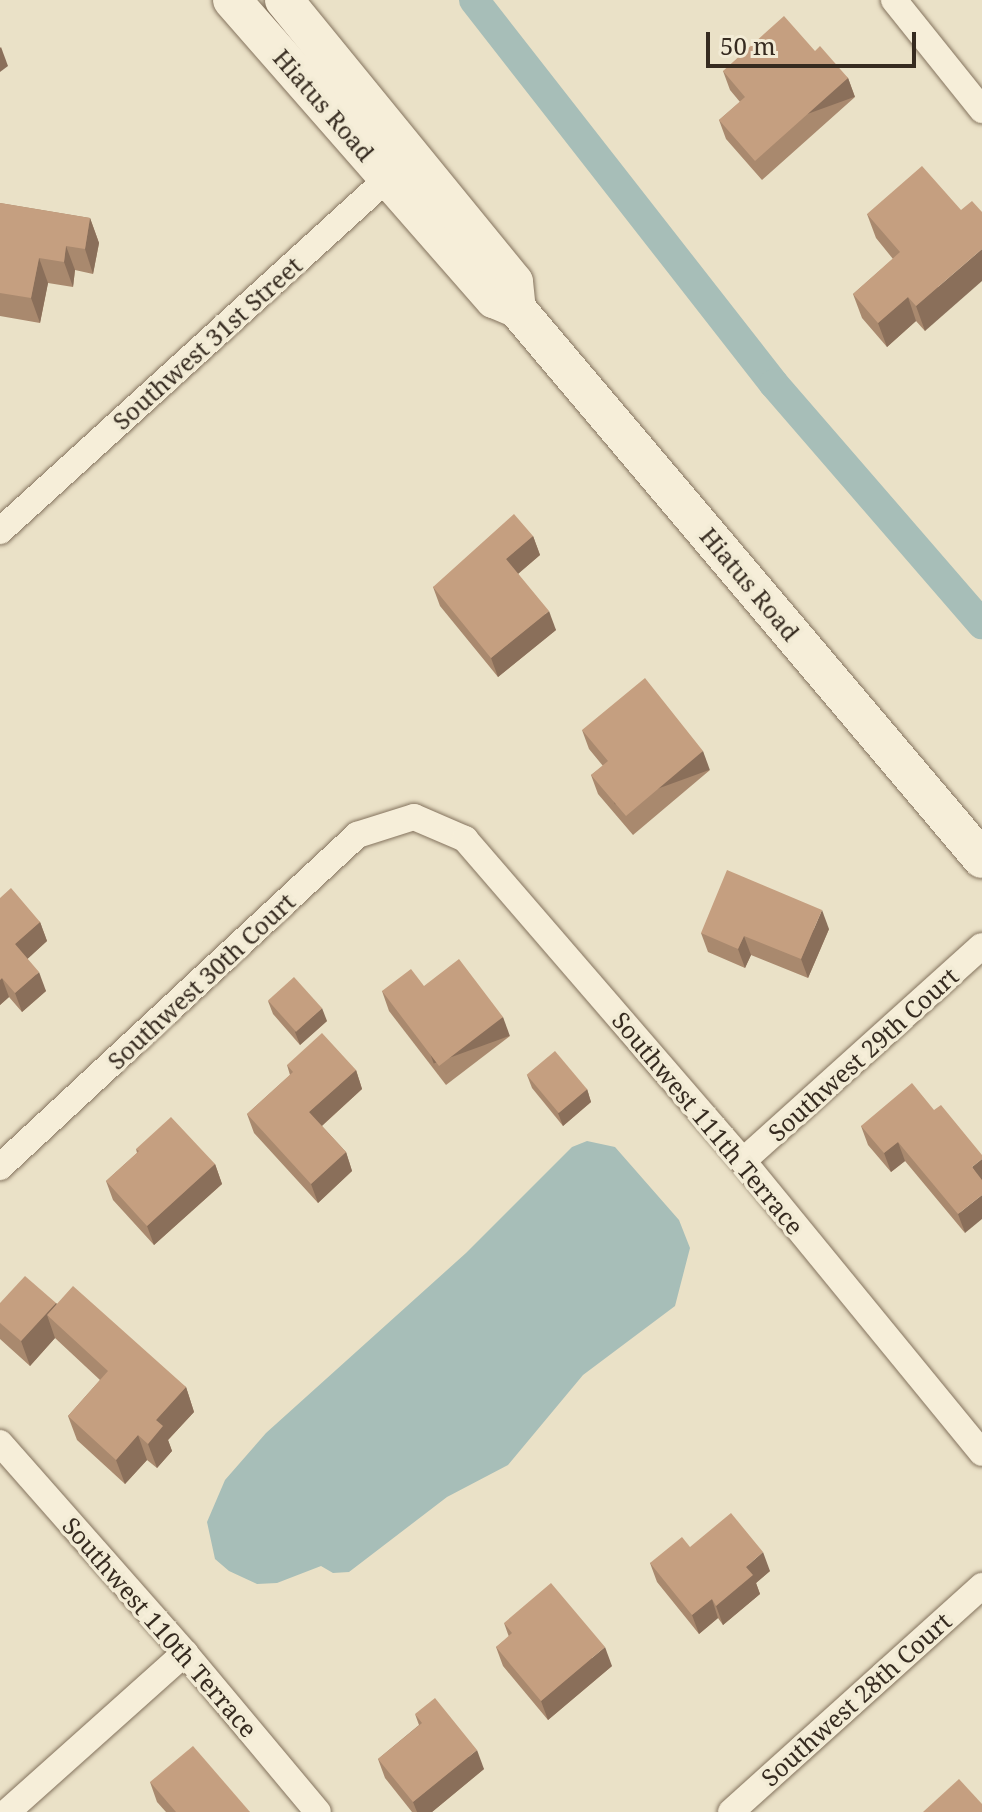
<!DOCTYPE html>
<html>
<head>
<meta charset="utf-8">
<style>
  body { margin:0 }
  #map { position:relative; width:982px; height:1812px; overflow:hidden; background:#eae1c7; font-family:"Noto Serif",serif }
  div>[style] { position:absolute }
  .water>* { inset:0; background:#a7beb8 }
  .canal>* { height:30px; margin:-15px; padding:0 15px; transform-origin:15px; border-radius:15px; background:#a7beb8 }
  .roads { filter:drop-shadow(0 0 2px #84735e) drop-shadow(0 0 2px #84735e) }
  .street>* { height:26px; margin:-13px; padding:0 13px; transform-origin:13px; border-radius:13px; background:#f6eed9 }
  .secondary>* { height:38px; margin:-19px; padding:0 19px; transform-origin:19px; border-radius:19px; background:#f6eed9 }
  .wall>* { inset:0; background:#a9896e }
  .shaded-wall>* { inset:0; background:#8a6f5a; transform-origin:0 0 }
  .building>* { inset:0; background:#c59f80; transform-origin:0 0 }
  span { translate:-50% -50%; white-space:nowrap; text-align:center; line-height:1.15; -webkit-text-stroke:7px #f2ebd5; paint-order:stroke }
  .street-label { font-size:24px; color:#362b20 }
  .scale { position:absolute; left:706px; top:32px; width:210px; height:36px; box-sizing:border-box; border:4px solid #362b20; border-top:0; padding-left:10px; font-size:24px; line-height:28px; white-space:nowrap; color:#362b20; -webkit-text-stroke:6px #f2ebd5; paint-order:stroke }
</style>
</head>
<body>
<div id="map">
  <div class="water">
    <i style="clip-path:polygon(587px 1141px,615px 1147px,679px 1220px,690px 1248px,675px 1306px,583px 1375px,508px 1465px,447px 1497px,349px 1572px,333px 1573px,321px 1566px,277px 1583px,257px 1584px,229px 1571px,215px 1559px,207px 1522px,225px 1480px,266px 1433px,466px 1253px,572px 1147px)"></i>
  </div>
  <div class="canal">
    <i style="left:474px;top:0;width:487px;rotate:52deg"></i>
    <i style="left:774px;top:384px;width:318px;rotate:49.1deg"></i>
  </div>
  <div class="roads">
    <div class="street">
      <i style="left:894px;top:0;width:141px;rotate:51.3deg"></i>
      <i style="left:0;top:531px;width:539px;rotate:-42.3deg"></i>
      <i style="left:743px;top:1161px;width:321px;rotate:-42deg"></i>
      <i style="left:0;top:1167px;width:488px;rotate:-42.9deg"></i>
      <i style="left:357px;top:835px;width:60px;rotate:-17.5deg"></i>
      <i style="left:414px;top:817px;width:56px;rotate:23.3deg"></i>
      <i style="left:465px;top:839px;width:425px;rotate:49.2deg"></i>
      <i style="left:743px;top:1161px;width:377px;rotate:50.7deg"></i>
      <i style="left:0;top:1443px;width:280px;rotate:48.6deg"></i>
      <i style="left:185px;top:1653px;width:207px;rotate:50.1deg"></i>
      <i style="left:7px;top:1812px;width:239px;rotate:-41.8deg"></i>
      <i style="left:731px;top:1812px;width:338px;rotate:-42deg"></i>
    </div>
    <div class="secondary">
      <i style="left:232px;top:0;width:398px;rotate:48.8deg"></i>
      <i style="left:494px;top:299px;width:25px;rotate:23deg"></i>
      <i style="left:517px;top:309px;width:720px;rotate:49.79deg"></i>
      <i style="left:284px;top:0;width:364px;rotate:50.8deg"></i>
      <i style="left:514px;top:282px;width:27px;rotate:84deg"></i>
    </div>
  </div>
  <div class="wall">
    <i style="clip-path:polygon(815px 51px,848px 78px,855px 97px,762px 180px,726px 139px,719px 120px,740px 102px,730px 90px,723px 71px)"></i>
    <i style="clip-path:polygon(0 203px,90px 218px,99px 243px,93px 274px,75px 270px,73px 287px,48px 283px,40px 323px,0 316px)"></i>
    <i style="clip-path:polygon(961px 210px,925px 331px,916px 321px,887px 347px,862px 318px,853px 294px,893px 259px,876px 238px,867px 214px)"></i>
    <i style="clip-path:polygon(533px 536px,540px 555px,518px 574px,556px 630px,498px 677px,440px 606px,433px 587px)"></i>
    <i style="clip-path:polygon(582px 730px,710px 770px,633px 835px,598px 794px,591px 775px,603px 766px,589px 749px)"></i>
    <i style="clip-path:polygon(0 898px,40px 922px,47px 941px,27px 959px,46px 991px,22px 1012px,9px 997px,0 1005px)"></i>
    <i style="clip-path:polygon(829px 929px,808px 978px,751px 955px,745px 968px,708px 952px,701px 933px)"></i>
    <i style="clip-path:polygon(424px 986px,510px 1036px,446px 1085px,389px 1011px,382px 991px)"></i>
    <i style="clip-path:polygon(268px 1001px,327px 1021px,300px 1045px,273px 1014px)"></i>
    <i style="clip-path:polygon(287px 1065px,356px 1070px,362px 1089px,322px 1126px,346px 1152px,352px 1171px,318px 1203px,254px 1133px,247px 1114px,290px 1075px)"></i>
    <i style="clip-path:polygon(527px 1075px,587px 1089px,591px 1102px,563px 1126px,532px 1088px)"></i>
    <i style="clip-path:polygon(934px 1110px,965px 1233px,905px 1161px,891px 1172px,868px 1145px,861px 1126px)"></i>
    <i style="clip-path:polygon(136px 1149px,215px 1164px,222px 1184px,154px 1245px,113px 1200px,106px 1181px,137px 1153px)"></i>
    <i style="clip-path:polygon(0 1303px,56px 1303px,186px 1387px,194px 1412px,168px 1440px,172px 1451px,157px 1468px,147px 1460px,125px 1484px,77px 1440px,68px 1416px,100px 1380px,55px 1338px,30px 1366px,0 1339px)"></i>
    <i style="clip-path:polygon(690px 1547px,770px 1571px,756px 1583px,760px 1594px,723px 1625px,718px 1618px,699px 1634px,657px 1582px,650px 1563px)"></i>
    <i style="clip-path:polygon(504px 1623px,612px 1666px,548px 1720px,503px 1666px,496px 1647px,509px 1637px)"></i>
    <i style="clip-path:polygon(415px 1714px,484px 1769px,432px 1812px,412px 1812px,385px 1778px,378px 1759px,419px 1725px)"></i>
    <i style="clip-path:polygon(150px 1782px,250px 1812px,166px 1812px,157px 1802px)"></i>
  </div>
  <div class="shaded-wall">
    <i style="clip-path:polygon(1px 47px,8px 66px,0 72px,0 48px)"></i>
    <i style="left:848px;top:78px;width:20px;height:125px;rotate:70deg"></i>
    <i style="clip-path:polygon(90px 218px,99px 243px,93px 274px,85px 249px)"></i>
    <i style="clip-path:polygon(66px 246px,75px 270px,73px 287px,64px 262px)"></i>
    <i style="clip-path:polygon(982px 249px,982px 281px,925px 331px,916px 306px)"></i>
    <i style="clip-path:polygon(39px 258px,48px 283px,40px 323px,31px 298px)"></i>
    <i style="clip-path:polygon(908px 297px,916px 321px,887px 347px,878px 323px)"></i>
    <i style="clip-path:polygon(533px 536px,540px 555px,513px 578px,506px 559px)"></i>
    <i style="clip-path:polygon(549px 611px,556px 630px,498px 677px,491px 658px)"></i>
    <i style="left:703px;top:751px;width:20px;height:101px;rotate:70deg"></i>
    <i style="clip-path:polygon(822px 910px,829px 929px,808px 978px,801px 959px)"></i>
    <i style="clip-path:polygon(40px 922px,47px 941px,22px 964px,15px 944px)"></i>
    <i style="clip-path:polygon(744px 936px,751px 955px,745px 968px,738px 949px)"></i>
    <i style="clip-path:polygon(39px 972px,46px 991px,22px 1012px,15px 993px)"></i>
    <i style="clip-path:polygon(2px 978px,9px 997px,0 1005px,0 980px)"></i>
    <i style="clip-path:polygon(322px 1008px,327px 1021px,300px 1045px,295px 1032px)"></i>
    <i style="left:503px;top:1017px;width:20px;height:81px;rotate:70deg"></i>
    <i style="clip-path:polygon(356px 1070px,362px 1089px,316px 1131px,309px 1112px)"></i>
    <i style="clip-path:polygon(587px 1089px,591px 1102px,563px 1126px,558px 1113px)"></i>
    <i style="clip-path:polygon(898px 1142px,905px 1161px,891px 1172px,884px 1153px)"></i>
    <i style="clip-path:polygon(346px 1152px,352px 1171px,318px 1203px,311px 1184px)"></i>
    <i style="clip-path:polygon(982px 1159px,982px 1184px,972px 1167px)"></i>
    <i style="clip-path:polygon(215px 1164px,222px 1184px,154px 1245px,147px 1226px)"></i>
    <i style="clip-path:polygon(982px 1195px,982px 1219px,965px 1233px,958px 1214px)"></i>
    <i style="clip-path:polygon(56px 1303px,64px 1328px,47px 1315px,55px 1338px,30px 1366px,21px 1341px)"></i>
    <i style="clip-path:polygon(186px 1387px,194px 1412px,168px 1440px,172px 1451px,157px 1468px,148px 1444px,156px 1420px)"></i>
    <i style="clip-path:polygon(138px 1435px,147px 1460px,125px 1484px,116px 1460px)"></i>
    <i style="clip-path:polygon(763px 1552px,770px 1571px,756px 1583px,760px 1594px,723px 1625px,716px 1606px,746px 1567px)"></i>
    <i style="clip-path:polygon(712px 1599px,718px 1618px,699px 1634px,692px 1615px)"></i>
    <i style="clip-path:polygon(605px 1647px,612px 1666px,548px 1720px,541px 1701px)"></i>
    <i style="clip-path:polygon(477px 1750px,484px 1769px,432px 1812px,417px 1812px,413px 1802px)"></i>
  </div>
  <div class="building">
    <i style="clip-path:polygon(784px 16px,815px 51px,820px 46px,848px 78px,755px 161px,719px 120px,745px 97px,723px 71px)"></i>
    <i style="clip-path:polygon(922px 166px,961px 210px,972px 201px,982px 212px,982px 249px,916px 306px,908px 297px,878px 323px,853px 294px,900px 252px,867px 214px)"></i>
    <i style="clip-path:polygon(0 203px,90px 218px,85px 249px,66px 246px,64px 262px,39px 258px,31px 298px,0 293px)"></i>
    <i style="clip-path:polygon(514px 514px,533px 536px,506px 559px,549px 611px,491px 658px,433px 587px)"></i>
    <i style="clip-path:polygon(645px 678px,703px 751px,626px 816px,591px 775px,608px 761px,582px 730px)"></i>
    <i style="clip-path:polygon(727px 870px,822px 910px,801px 959px,744px 936px,738px 949px,701px 933px)"></i>
    <i style="clip-path:polygon(11px 888px,40px 922px,15px 944px,39px 972px,15px 993px,2px 978px,0 980px,0 898px)"></i>
    <i style="clip-path:polygon(459px 959px,503px 1017px,439px 1066px,382px 991px,411px 969px,424px 986px)"></i>
    <i style="left:294px;top:977px;width:42px;height:35px;rotate:48deg"></i>
    <i style="clip-path:polygon(322px 1033px,356px 1070px,309px 1112px,346px 1152px,311px 1184px,247px 1114px,293px 1072px,287px 1065px)"></i>
    <i style="left:555px;top:1051px;width:50px;height:37px;rotate:50deg"></i>
    <i style="clip-path:polygon(912px 1083px,934px 1110px,941px 1105px,982px 1155px,982px 1159px,972px 1167px,982px 1180px,982px 1195px,958px 1214px,898px 1142px,884px 1153px,861px 1126px)"></i>
    <i style="clip-path:polygon(171px 1117px,215px 1164px,147px 1226px,106px 1181px,139px 1151px,136px 1149px)"></i>
    <i style="clip-path:polygon(25px 1276px,56px 1303px,21px 1341px,0 1323px,0 1303px)"></i>
    <i style="clip-path:polygon(73px 1286px,186px 1387px,156px 1420px,163px 1426px,148px 1444px,138px 1435px,116px 1460px,68px 1416px,108px 1371px,47px 1315px)"></i>
    <i style="clip-path:polygon(731px 1513px,763px 1552px,746px 1567px,753px 1575px,716px 1606px,712px 1599px,692px 1615px,650px 1563px,682px 1537px,690px 1547px)"></i>
    <i style="clip-path:polygon(551px 1583px,605px 1647px,541px 1701px,496px 1647px,512px 1633px,504px 1623px)"></i>
    <i style="clip-path:polygon(435px 1698px,477px 1750px,413px 1802px,378px 1759px,422px 1723px,415px 1714px)"></i>
    <i style="clip-path:polygon(193px 1746px,250px 1812px,176px 1812px,150px 1782px)"></i>
    <i style="clip-path:polygon(959px 1779px,982px 1804px,982px 1812px,923px 1812px)"></i>
  </div>
  <div class="street-label">
    <span style="left:324px;top:105px;rotate:49deg">Hiatus Road</span>
    <span style="left:207px;top:343px;rotate:-42deg">Southwest 31st Street</span>
    <span style="left:750px;top:584px;rotate:50deg">Hiatus Road</span>
    <span style="left:201px;top:981px;rotate:-43deg">Southwest 30th Court</span>
    <span style="left:863px;top:1054px;rotate:-42deg">Southwest 29th Court</span>
    <span style="left:708px;top:1123px;rotate:50deg">Southwest 111th Terrace</span>
    <span style="left:160px;top:1627px;rotate:49deg">Southwest 110th Terrace</span>
    <span style="left:856px;top:1699px;rotate:-42deg">Southwest 28th Court</span>
  </div>
  <div class="scale">50 m</div>
</div>
</body>
</html>
